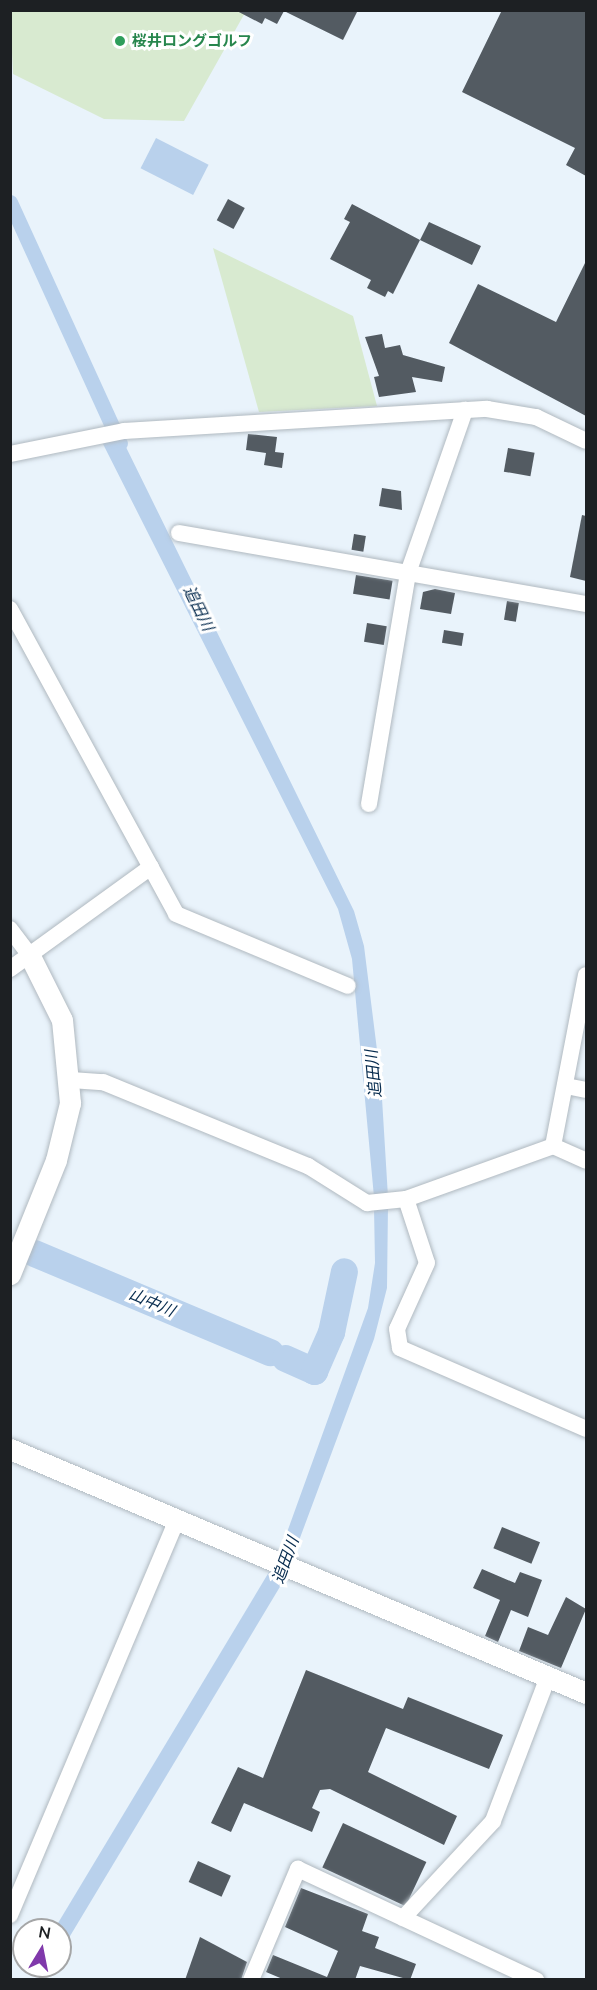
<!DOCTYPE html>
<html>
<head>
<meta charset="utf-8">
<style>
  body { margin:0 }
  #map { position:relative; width:597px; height:1990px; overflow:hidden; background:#e9f3fb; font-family:Mulish,"Noto Sans JP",sans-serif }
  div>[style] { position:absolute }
  .green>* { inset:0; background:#d8ead0 }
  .water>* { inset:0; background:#b9d1ec; transform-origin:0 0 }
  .canal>* { height:15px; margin:-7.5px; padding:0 7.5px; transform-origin:7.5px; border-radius:7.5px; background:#b9d1ec }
  .river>* { height:27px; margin:-13.5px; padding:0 13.5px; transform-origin:13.5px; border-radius:13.5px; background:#b9d1ec }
  .building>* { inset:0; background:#535b62; transform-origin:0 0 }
  .roads { filter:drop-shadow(0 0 2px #b0b9c0) drop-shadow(0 0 2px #b0b9c0) }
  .minor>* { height:16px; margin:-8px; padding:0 8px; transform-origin:8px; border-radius:8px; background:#fff }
  .tertiary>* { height:21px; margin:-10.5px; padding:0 10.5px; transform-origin:10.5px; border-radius:10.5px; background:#fff }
  .dots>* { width:16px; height:16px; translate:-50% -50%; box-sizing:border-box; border:3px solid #fff; border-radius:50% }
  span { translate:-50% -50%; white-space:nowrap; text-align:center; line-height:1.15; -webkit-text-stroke:6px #fff; paint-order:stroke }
  .leisure-label { font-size:15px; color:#27864d; font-weight:700 }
  .left { translate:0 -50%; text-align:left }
  .water-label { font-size:16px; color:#062b4e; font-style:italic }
  .frame { position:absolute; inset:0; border:12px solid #1d2023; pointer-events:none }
  .north { position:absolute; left:12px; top:1918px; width:60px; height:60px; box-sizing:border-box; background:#fff; border:2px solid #a5a6a7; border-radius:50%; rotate:10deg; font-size:16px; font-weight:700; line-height:24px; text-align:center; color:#1d2023 }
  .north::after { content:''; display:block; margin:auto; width:21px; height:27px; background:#8039ab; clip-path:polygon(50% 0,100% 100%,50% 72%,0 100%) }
</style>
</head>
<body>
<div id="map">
  <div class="green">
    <i style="clip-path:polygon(10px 11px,246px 11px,184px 121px,104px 119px,13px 74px)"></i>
    <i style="clip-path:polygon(213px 248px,353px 316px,377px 406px,259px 412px)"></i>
  </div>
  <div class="water">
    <i style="left:156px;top:138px;width:59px;height:34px;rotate:27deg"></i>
    <i style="clip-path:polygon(122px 439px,354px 911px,364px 946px,381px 1082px,388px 1197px,374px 1197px,352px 959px,338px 909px,102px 442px)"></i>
    <i style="clip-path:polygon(388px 1205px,387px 1288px,374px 1339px,294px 1554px,281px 1549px,368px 1308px,375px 1263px,374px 1208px)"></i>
    <i style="left:269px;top:1572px;width:17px;height:435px;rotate:31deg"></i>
  </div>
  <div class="canal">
    <i style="left:10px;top:202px;width:265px;rotate:65.5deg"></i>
  </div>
  <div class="river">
    <i style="left:34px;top:1253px;width:256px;rotate:22.8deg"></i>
    <i style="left:285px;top:1358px;width:32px;rotate:24deg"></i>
    <i style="left:314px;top:1371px;width:43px;rotate:-66.4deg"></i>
    <i style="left:331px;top:1332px;width:62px;rotate:-78deg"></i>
  </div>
  <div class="building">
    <i style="clip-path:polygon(235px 10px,358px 10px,343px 40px,284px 11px,277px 24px,265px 18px,262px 24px)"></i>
    <i style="clip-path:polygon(502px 10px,586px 10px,586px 176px,566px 165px,575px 148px,462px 92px)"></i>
    <i style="left:228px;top:199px;width:19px;height:24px;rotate:28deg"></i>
    <i style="clip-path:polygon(352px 204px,420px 240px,429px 222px,481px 246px,472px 265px,420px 240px,393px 294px,388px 291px,385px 297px,367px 288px,371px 280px,330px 259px,350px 222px,344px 219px)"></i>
    <i style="clip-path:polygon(586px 261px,586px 416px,449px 343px,478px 284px,556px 322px)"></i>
    <i style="clip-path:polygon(382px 334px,385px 348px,400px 345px,403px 355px,445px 367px,442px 382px,412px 377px,416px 392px,379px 397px,374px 377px,379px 376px,365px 337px)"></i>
    <i style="clip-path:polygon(248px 434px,277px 437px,275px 452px,284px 453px,282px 468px,264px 465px,266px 453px,246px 450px)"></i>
    <i style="left:508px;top:448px;width:27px;height:24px;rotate:10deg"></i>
    <i style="clip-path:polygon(382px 488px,401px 491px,402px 510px,379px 506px)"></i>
    <i style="clip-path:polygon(582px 515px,586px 516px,586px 581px,570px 577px)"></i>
    <i style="left:354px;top:534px;width:12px;height:16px;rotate:9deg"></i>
    <i style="left:356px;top:575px;width:37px;height:19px;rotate:9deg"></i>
    <i style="clip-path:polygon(435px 589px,455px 593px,451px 614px,420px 609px,423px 592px)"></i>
    <i style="left:507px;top:601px;width:12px;height:19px;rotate:9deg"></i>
    <i style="left:367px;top:623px;width:20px;height:19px;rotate:9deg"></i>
    <i style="left:444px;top:630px;width:20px;height:13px;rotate:9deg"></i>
    <i style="left:502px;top:1527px;width:41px;height:23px;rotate:22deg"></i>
    <i style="clip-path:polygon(482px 1569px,515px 1583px,520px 1572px,542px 1580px,528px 1617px,511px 1610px,498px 1642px,485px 1636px,500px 1600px,473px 1588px)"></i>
    <i style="clip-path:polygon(566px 1597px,586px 1609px,561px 1668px,519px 1651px,528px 1627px,548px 1635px)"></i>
    <i style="clip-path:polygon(306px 1670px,403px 1709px,408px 1697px,503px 1735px,489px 1769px,386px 1728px,368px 1772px,457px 1816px,444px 1845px,330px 1789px,320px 1790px,312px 1808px,320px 1812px,312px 1832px,244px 1803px,231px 1832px,211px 1823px,238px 1767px,263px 1778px)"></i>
    <i style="left:343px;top:1823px;width:92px;height:49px;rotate:25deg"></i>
    <i style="left:198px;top:1861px;width:36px;height:23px;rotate:24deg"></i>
    <i style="clip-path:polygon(301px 1888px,368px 1914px,362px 1931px,379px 1937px,375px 1948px,416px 1964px,410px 1980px,360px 1966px,355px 1980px,285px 1980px,266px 1972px,273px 1955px,327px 1977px,338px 1951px,285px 1927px)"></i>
    <i style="clip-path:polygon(200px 1937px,247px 1962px,241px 1980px,185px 1980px)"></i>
  </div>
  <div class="roads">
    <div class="minor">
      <i style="left:10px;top:454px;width:116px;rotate:-11.4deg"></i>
      <i style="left:124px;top:431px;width:364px;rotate:-3.5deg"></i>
      <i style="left:487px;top:409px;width:50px;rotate:9.3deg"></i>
      <i style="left:536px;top:417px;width:55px;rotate:25.6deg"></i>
      <i style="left:179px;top:533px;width:413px;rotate:9.9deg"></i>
      <i style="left:10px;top:609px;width:347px;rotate:61.4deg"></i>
      <i style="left:176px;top:914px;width:186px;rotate:22.7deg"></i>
      <i style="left:369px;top:804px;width:234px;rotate:-80.4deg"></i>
      <i style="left:408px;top:573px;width:173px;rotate:-70.7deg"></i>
      <i style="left:10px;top:929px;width:34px;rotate:53deg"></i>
      <i style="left:10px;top:969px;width:174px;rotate:-35.9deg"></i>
      <i style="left:71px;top:1080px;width:32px;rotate:4deg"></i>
      <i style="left:103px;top:1082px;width:222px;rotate:22.3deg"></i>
      <i style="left:308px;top:1166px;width:70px;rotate:32.1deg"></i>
      <i style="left:367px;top:1203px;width:39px;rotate:-6deg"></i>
      <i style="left:406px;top:1199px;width:156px;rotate:-19.8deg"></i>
      <i style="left:553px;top:1146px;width:36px;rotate:24deg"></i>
      <i style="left:566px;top:1086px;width:20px;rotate:11deg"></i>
      <i style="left:553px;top:1146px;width:174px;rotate:-79.1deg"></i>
      <i style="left:406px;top:1199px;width:67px;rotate:71.8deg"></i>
      <i style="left:427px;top:1263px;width:72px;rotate:114.4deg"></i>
      <i style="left:397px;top:1329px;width:19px;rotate:81deg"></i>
      <i style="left:400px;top:1348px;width:203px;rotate:23.5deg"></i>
      <i style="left:10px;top:1915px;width:429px;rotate:-67.1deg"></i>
      <i style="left:403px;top:1918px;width:132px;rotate:-47.1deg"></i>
      <i style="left:493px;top:1821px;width:154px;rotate:-69.1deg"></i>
      <i style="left:251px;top:1980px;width:121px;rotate:-67.1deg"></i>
      <i style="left:298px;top:1869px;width:263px;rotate:25deg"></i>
    </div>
    <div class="tertiary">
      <i style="left:10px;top:1274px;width:123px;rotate:-68deg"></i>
      <i style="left:56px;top:1160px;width:59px;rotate:-76.2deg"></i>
      <i style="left:70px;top:1103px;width:83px;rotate:-95.5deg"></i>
      <i style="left:62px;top:1020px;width:72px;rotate:-116.6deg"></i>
      <i style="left:10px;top:1449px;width:626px;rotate:22.96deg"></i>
    </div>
  </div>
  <div class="dots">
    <i style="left:120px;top:41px;background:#2e9e5b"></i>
  </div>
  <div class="leisure-label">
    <span class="left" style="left:132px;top:41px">桜井ロングゴルフ</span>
  </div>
  <div class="water-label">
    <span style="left:199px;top:608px;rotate:64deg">追田川</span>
    <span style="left:373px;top:1074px;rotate:-95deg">追田川</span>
    <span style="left:152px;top:1302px;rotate:23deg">山中川</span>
    <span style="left:285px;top:1560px;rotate:-70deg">追田川</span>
  </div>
  <div class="frame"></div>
  <div class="north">N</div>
</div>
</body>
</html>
